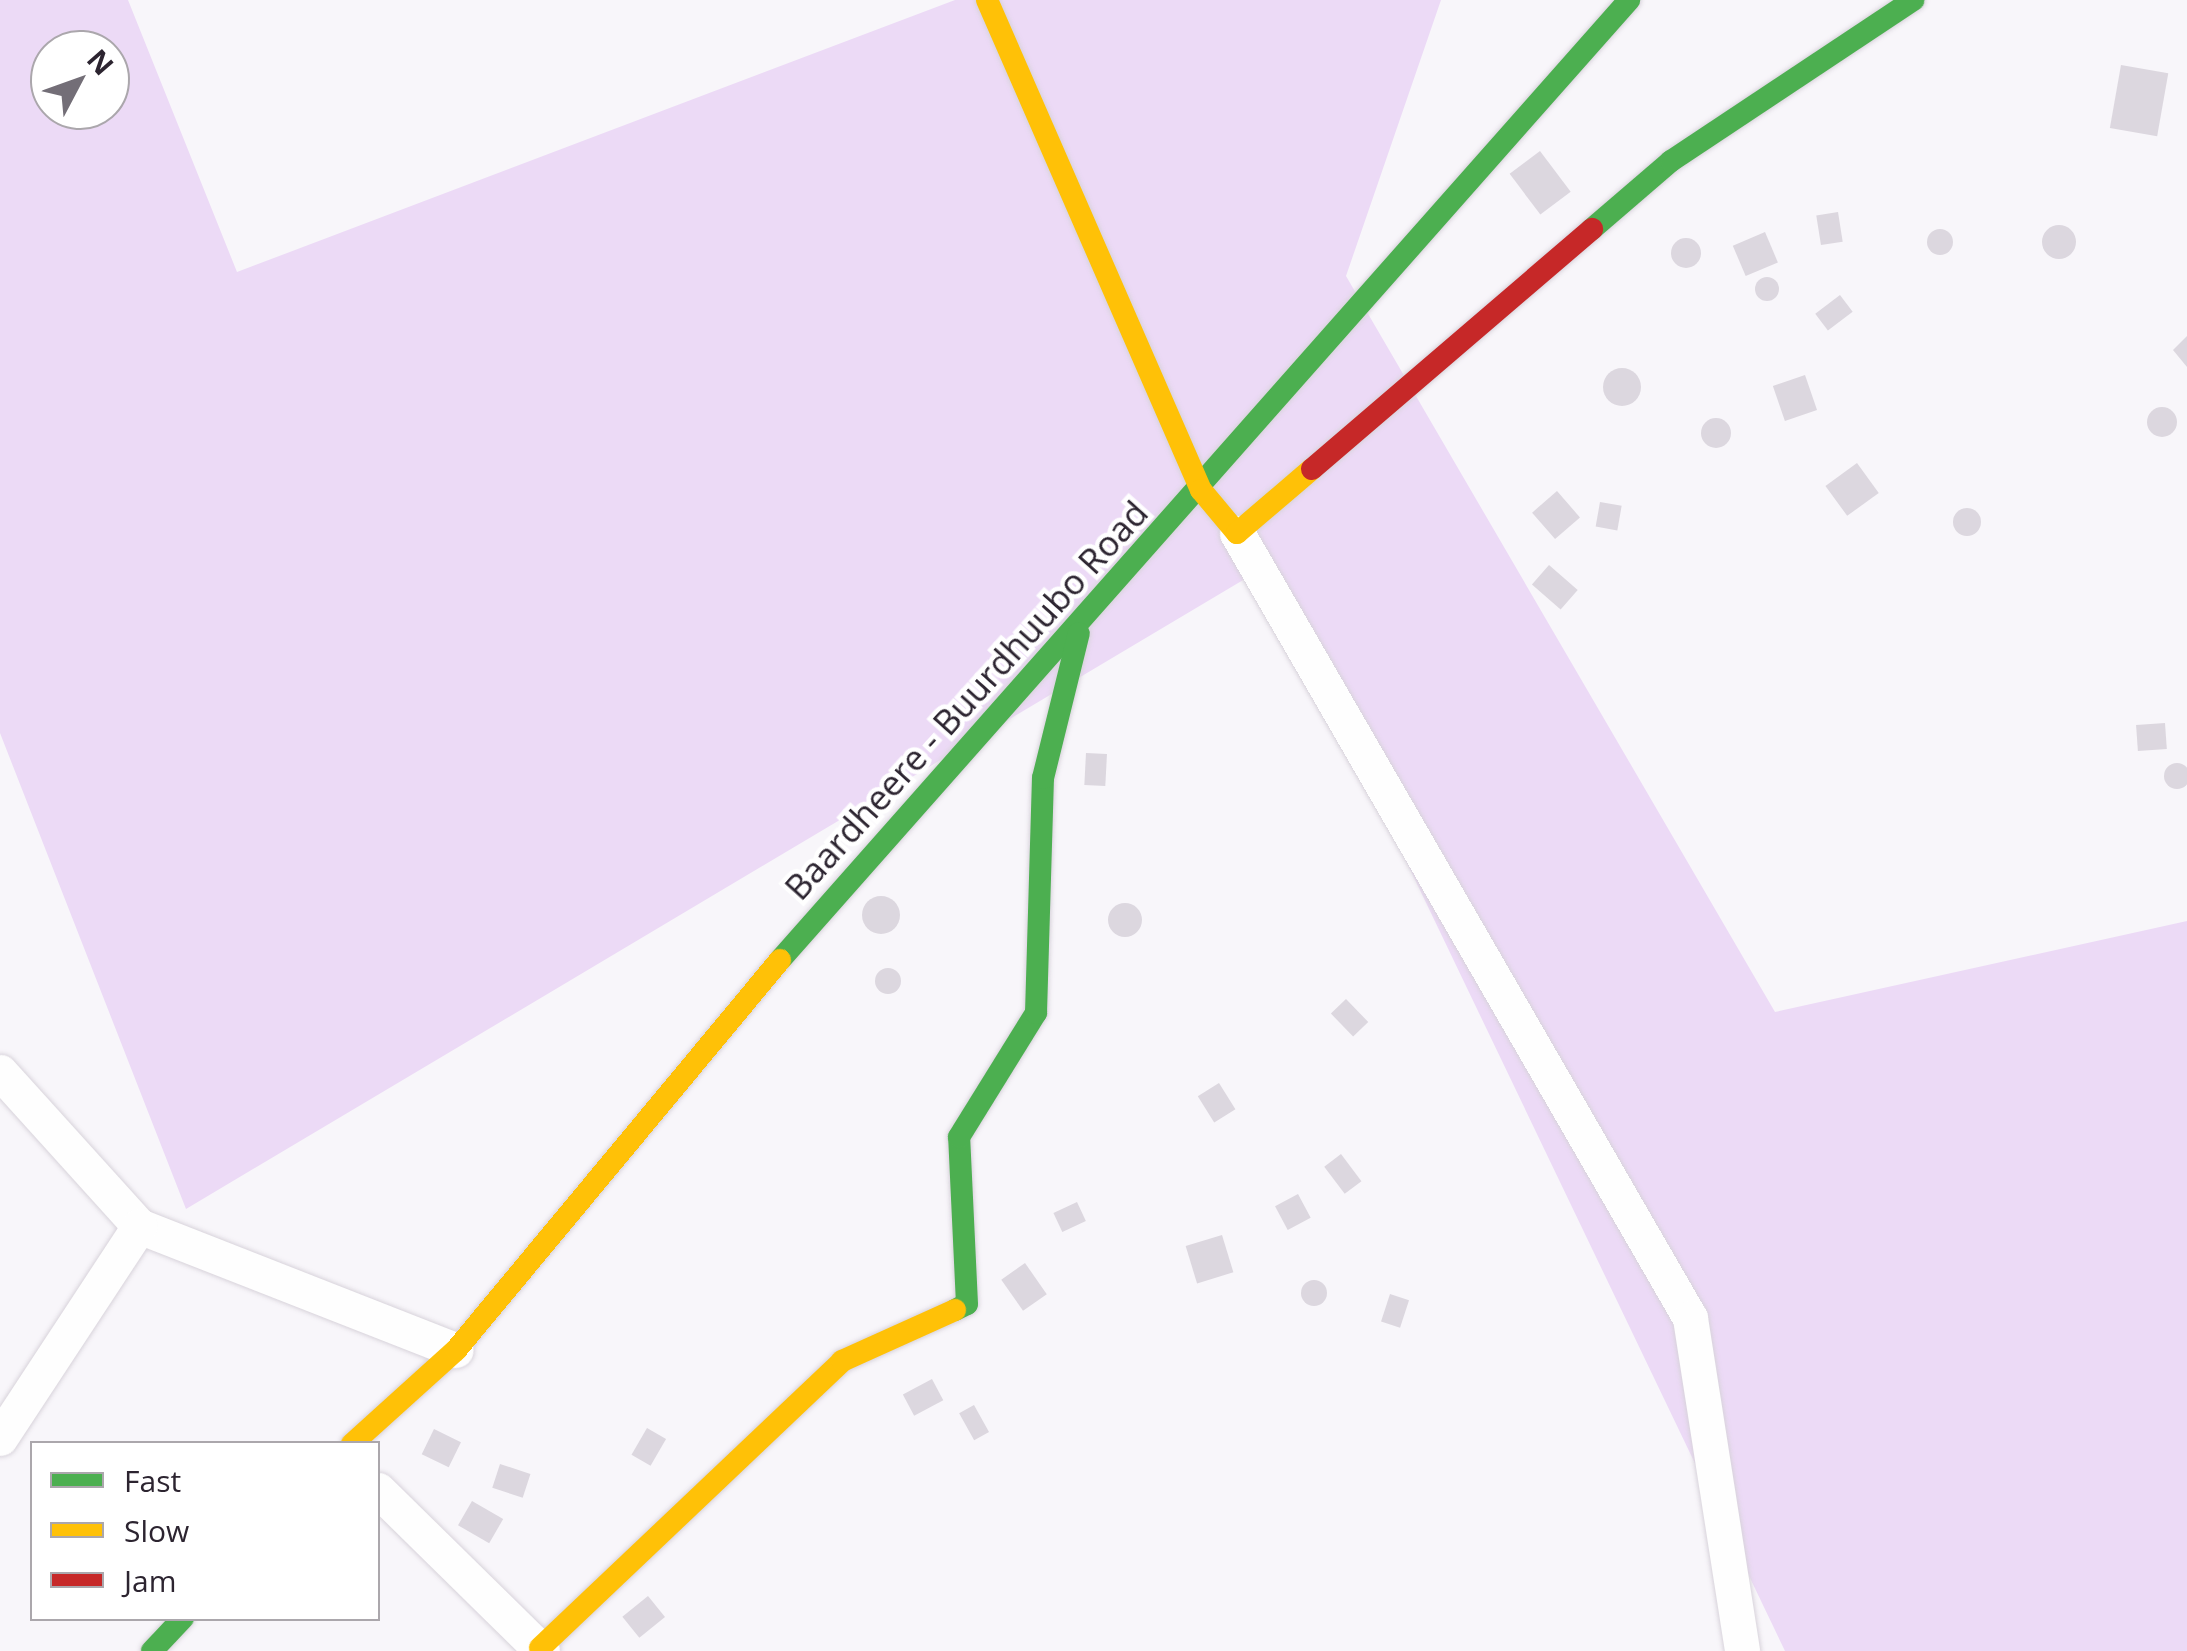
<!DOCTYPE html>
<html>
<head>
<meta charset="utf-8">
<style>
  body { margin:0 }
  #map { position:relative; width:2187px; height:1651px; overflow:hidden; background:#f8f6fa; font-family:"Open Sans",sans-serif }
  div>[style] { position:absolute }
  .green>* { inset:0; background:#ecdaf6 }
  .building>* { inset:0; background:#dcd7df; transform-origin:0 0 }
  .round { border-radius:50% }
  .roads { filter:drop-shadow(0 0 2px #d8d3db) drop-shadow(0 0 2px #d8d3db) }
  .street>* { height:35px; margin:-17.5px; padding:0 17.5px; transform-origin:17.5px; border-radius:17.5px; background:#fefefe }
  .fast>* { height:22px; margin:-11px; padding:0 11px; transform-origin:11px; border-radius:11px; background:#4caf50 }
  .slow>* { height:22px; margin:-11px; padding:0 11px; transform-origin:11px; border-radius:11px; background:#ffc107 }
  .jam>* { height:22px; margin:-11px; padding:0 11px; transform-origin:11px; border-radius:11px; background:#c62828 }
  span { translate:-50% -50%; white-space:nowrap; text-align:center; line-height:1.15; -webkit-text-stroke:9px #fff; paint-order:stroke }
  .street-label { font-size:35px; color:#2c2430 }
  .legend { position:absolute; left:30px; top:1441px; width:350px; height:180px; box-sizing:border-box; background:#fff; border:2px solid #aba7ac; margin:0; padding:12px 18px; list-style:none; font-size:30px; color:#2c2430 }
  .legend li { display:flex; align-items:center; gap:20px; height:50px }
  .legend b { width:50px; border:2px solid #aba7ac }
  .north { position:absolute; left:30px; top:30px; width:100px; height:100px; box-sizing:border-box; background:#fff; border:2px solid #aba7ac; border-radius:50%; rotate:49deg; font-size:28px; font-weight:700; line-height:40px; text-align:center; color:#2c2430 }
  .north::after { content:''; display:block; margin:auto; width:35px; height:45px; background:#736e77; clip-path:polygon(50% 0,100% 100%,50% 72%,0 100%) }
</style>
</head>
<body>
<div id="map">
  <div class="green">
    <i style="clip-path:polygon(evenodd,0 0,128px 0,237px 272px,955px 0,1441px 0,1346px 276px,1775px 1012px,2187px 921px,2187px 1651px,1785px 1651px,1265px 567px,186px 1209px,0 733px,0 0,50px 50px,110px 50px,110px 110px,50px 110px,50px 50px)"></i>
  </div>
  <div class="building">
    <i style="left:2121px;top:65px;width:48px;height:64px;rotate:10deg"></i>
    <i style="left:1540px;top:151px;width:51px;height:38px;rotate:53deg"></i>
    <i style="left:1838px;top:212px;width:30px;height:22px;rotate:81deg"></i>
    <i class="round" style="left:2042px;top:225px;width:34px;height:34px"></i>
    <i class="round" style="left:1927px;top:229px;width:26px;height:26px"></i>
    <i style="left:1765px;top:232px;width:33px;height:35px;rotate:67deg"></i>
    <i class="round" style="left:1671px;top:238px;width:30px;height:30px"></i>
    <i class="round" style="left:1755px;top:277px;width:24px;height:24px"></i>
    <i style="left:1840px;top:295px;width:21px;height:31px;rotate:53deg"></i>
    <i style="clip-path:polygon(2187px 336px,2187px 367px,2173px 350px)"></i>
    <i class="round" style="left:1603px;top:368px;width:38px;height:38px"></i>
    <i style="left:1805px;top:375px;width:37px;height:34px;rotate:71deg"></i>
    <i class="round" style="left:2147px;top:407px;width:30px;height:30px"></i>
    <i class="round" style="left:1701px;top:418px;width:30px;height:30px"></i>
    <i style="left:1857px;top:463px;width:37px;height:39px;rotate:54deg"></i>
    <i style="left:1557px;top:491px;width:35px;height:33px;rotate:49deg"></i>
    <i style="left:1600px;top:502px;width:22px;height:25px;rotate:10deg"></i>
    <i class="round" style="left:1953px;top:508px;width:28px;height:28px"></i>
    <i style="left:1549px;top:565px;width:38px;height:26px;rotate:41deg"></i>
    <i style="left:2165px;top:723px;width:26px;height:29px;rotate:86deg"></i>
    <i style="left:1086px;top:753px;width:21px;height:32px;rotate:3deg"></i>
    <i class="round" style="left:2164px;top:763px;width:26px;height:26px"></i>
    <i class="round" style="left:862px;top:896px;width:38px;height:38px"></i>
    <i class="round" style="left:1108px;top:903px;width:34px;height:34px"></i>
    <i class="round" style="left:875px;top:968px;width:26px;height:26px"></i>
    <i style="left:1346px;top:999px;width:32px;height:21px;rotate:46deg"></i>
    <i style="left:1219px;top:1083px;width:31px;height:25px;rotate:58deg"></i>
    <i style="left:1341px;top:1154px;width:34px;height:21px;rotate:53deg"></i>
    <i style="left:1298px;top:1194px;width:27px;height:26px;rotate:62deg"></i>
    <i style="left:1077px;top:1202px;width:21px;height:26px;rotate:65deg"></i>
    <i style="left:1222px;top:1235px;width:39px;height:38px;rotate:73deg"></i>
    <i style="left:1025px;top:1263px;width:38px;height:29px;rotate:55deg"></i>
    <i class="round" style="left:1301px;top:1280px;width:26px;height:26px"></i>
    <i style="left:1390px;top:1294px;width:20px;height:29px;rotate:18deg"></i>
    <i style="left:932px;top:1379px;width:24px;height:33px;rotate:62deg"></i>
    <i style="left:974px;top:1405px;width:31px;height:17px;rotate:61deg"></i>
    <i style="left:647px;top:1428px;width:22px;height:31px;rotate:30deg"></i>
    <i style="left:434px;top:1429px;width:30px;height:28px;rotate:26deg"></i>
    <i style="left:500px;top:1464px;width:32px;height:25px;rotate:18deg"></i>
    <i style="left:472px;top:1501px;width:36px;height:28px;rotate:30deg"></i>
    <i style="left:648px;top:1596px;width:27px;height:33px;rotate:51deg"></i>
  </div>
  <div class="roads">
    <div class="street">
      <i style="left:1237px;top:533px;width:906px;rotate:60.01deg"></i>
      <i style="left:1690px;top:1318px;width:337px;rotate:81.1deg"></i>
      <i style="left:0;top:1072px;width:207px;rotate:47.9deg"></i>
      <i style="left:139px;top:1226px;width:340px;rotate:21.4deg"></i>
      <i style="left:0;top:1438px;width:254px;rotate:-56.7deg"></i>
      <i style="left:378px;top:1490px;width:230px;rotate:44.5deg"></i>
    </div>
    <div class="fast">
      <i style="left:1592px;top:229px;width:104px;rotate:-40.7deg"></i>
      <i style="left:1671px;top:161px;width:291px;rotate:-33.6deg"></i>
      <i style="left:780px;top:960px;width:1282px;rotate:-48.51deg"></i>
      <i style="left:955px;top:1310px;width:13px;rotate:-27deg"></i>
      <i style="left:967px;top:1304px;width:167px;rotate:-92.7deg"></i>
      <i style="left:959px;top:1137px;width:146px;rotate:-58.2deg"></i>
      <i style="left:1036px;top:1013px;width:235px;rotate:-88.3deg"></i>
      <i style="left:1043px;top:778px;width:149px;rotate:-76.1deg"></i>
      <i style="left:152px;top:1651px;width:45px;rotate:-46.8deg"></i>
    </div>
    <div class="slow">
      <i style="left:987px;top:0;width:535px;rotate:66.41deg"></i>
      <i style="left:1201px;top:490px;width:56px;rotate:50.1deg"></i>
      <i style="left:1237px;top:533px;width:99px;rotate:-40.5deg"></i>
      <i style="left:352px;top:1444px;width:140px;rotate:-42.1deg"></i>
      <i style="left:456px;top:1350px;width:507px;rotate:-50.28deg"></i>
      <i style="left:540px;top:1648px;width:417px;rotate:-43.5deg"></i>
      <i style="left:842px;top:1361px;width:124px;rotate:-24.3deg"></i>
    </div>
    <div class="jam">
      <i style="left:1312px;top:469px;width:369px;rotate:-40.6deg"></i>
    </div>
  </div>
  <div class="street-label">
    <span style="left:966px;top:700px;rotate:-48deg">Baardheere - Buurdhuubo Road</span>
  </div>
  <ul class="legend">
  <li><b style="height:12px;background:#4caf50"></b>Fast</li>
  <li><b style="height:12px;background:#ffc107"></b>Slow</li>
  <li><b style="height:12px;background:#c62828"></b>Jam</li>
  </ul>
  <div class="north">N</div>
</div>
</body>
</html>
